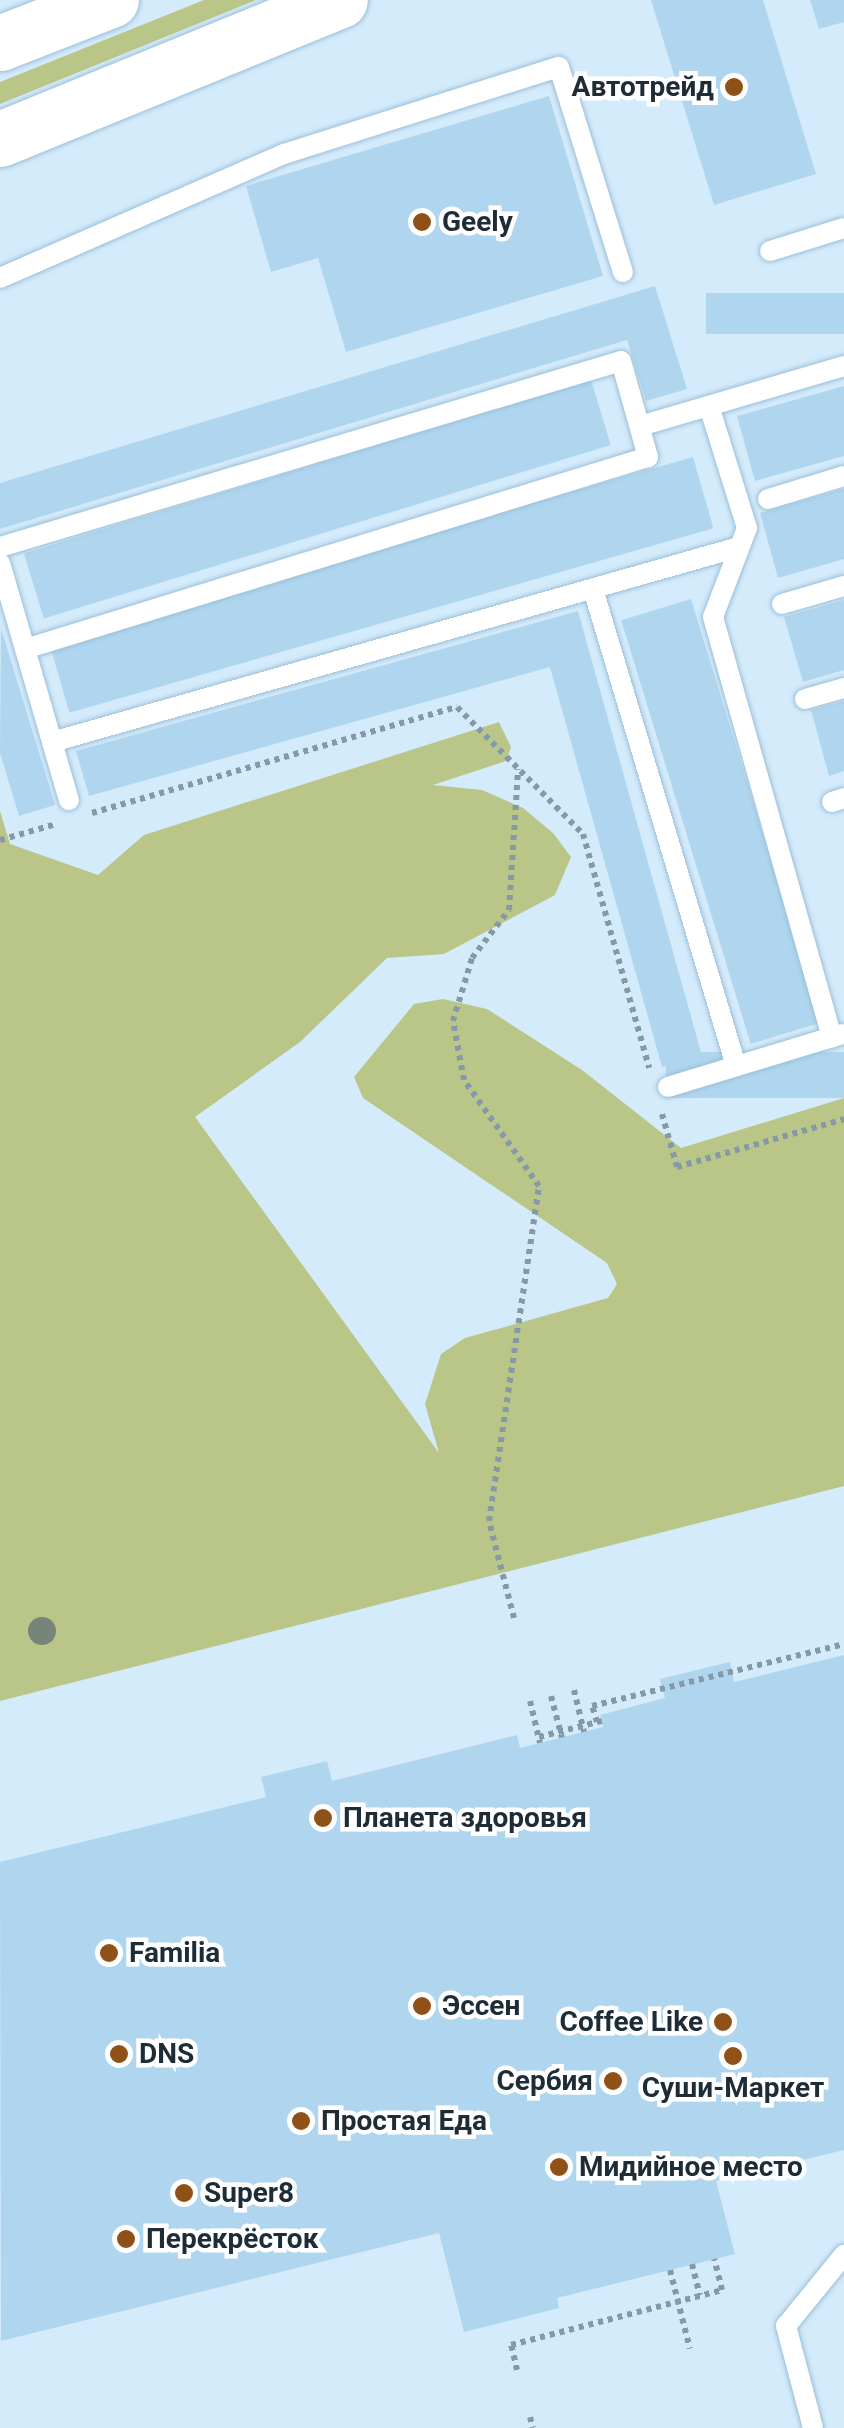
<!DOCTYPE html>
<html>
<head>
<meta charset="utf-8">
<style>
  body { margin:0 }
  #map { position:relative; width:844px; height:2428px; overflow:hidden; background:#d4ebfb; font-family:Roboto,sans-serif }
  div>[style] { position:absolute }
  .green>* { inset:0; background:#bac687 }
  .building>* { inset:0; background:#b0d6ef; transform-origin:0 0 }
  .path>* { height:6px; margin-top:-3px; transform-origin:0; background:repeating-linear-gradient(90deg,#8599a6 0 5px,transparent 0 10px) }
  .roads { filter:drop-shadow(0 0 2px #9abfd8) drop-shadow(0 0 2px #9abfd8) }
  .service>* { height:20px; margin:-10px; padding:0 10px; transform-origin:10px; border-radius:10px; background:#fff }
  .secondary>* { height:55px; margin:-27.5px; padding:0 27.5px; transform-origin:27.5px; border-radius:27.5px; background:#fff }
  .trees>* { width:28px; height:28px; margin:-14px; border-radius:50%; background:#77847a }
  .dots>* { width:28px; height:28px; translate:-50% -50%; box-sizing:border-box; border:5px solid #fff; border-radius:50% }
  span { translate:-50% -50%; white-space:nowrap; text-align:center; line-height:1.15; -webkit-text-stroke:9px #fff; paint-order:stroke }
  .poi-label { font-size:28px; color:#1d2c36; font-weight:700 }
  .right { translate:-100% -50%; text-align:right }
  .left { translate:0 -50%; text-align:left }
</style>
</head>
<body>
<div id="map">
  <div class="green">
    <i style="clip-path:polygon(204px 0,256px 0,0 104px,0 82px)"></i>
    <i style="clip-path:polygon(499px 722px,511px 747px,506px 761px,433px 785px,482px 790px,523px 808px,553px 833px,571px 857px,555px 895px,444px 954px,387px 958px,300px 1042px,195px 1117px,439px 1453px,425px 1404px,441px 1354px,465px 1338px,608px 1298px,617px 1284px,607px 1263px,363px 1098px,354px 1077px,414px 1004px,443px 999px,487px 1009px,582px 1070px,681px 1148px,844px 1098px,844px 1486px,0 1701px,0 811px,10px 844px,98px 875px,144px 835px)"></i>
  </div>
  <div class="building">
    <i style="clip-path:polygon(651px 0,763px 0,816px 174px,714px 205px)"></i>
    <i style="clip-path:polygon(810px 0,844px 0,844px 22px,819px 29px)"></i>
    <i style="clip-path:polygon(549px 96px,603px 276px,346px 352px,318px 258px,271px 272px,246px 186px)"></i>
    <i style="clip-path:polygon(655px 286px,687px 389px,646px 401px,627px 340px,0 529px,0 483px)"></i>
    <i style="left:844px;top:293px;width:41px;height:138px;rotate:90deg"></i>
    <i style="left:591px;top:380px;width:68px;height:593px;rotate:73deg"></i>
    <i style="clip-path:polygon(844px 386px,844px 456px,755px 481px,737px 416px)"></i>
    <i style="left:693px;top:457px;width:74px;height:670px;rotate:74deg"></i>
    <i style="clip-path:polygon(844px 489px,844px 559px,778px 578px,760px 513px)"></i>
    <i style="left:691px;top:599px;width:443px;height:73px;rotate:73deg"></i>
    <i style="clip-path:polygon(844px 600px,844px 670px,803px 682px,784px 617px)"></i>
    <i style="clip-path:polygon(578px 611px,702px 1056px,662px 1067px,550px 667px,89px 796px,76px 751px)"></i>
    <i style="clip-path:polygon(1px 628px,55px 805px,19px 816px,0 753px)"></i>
    <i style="clip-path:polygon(844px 701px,844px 771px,829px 776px,811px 710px)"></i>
    <i style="left:844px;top:1052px;width:46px;height:178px;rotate:90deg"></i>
    <i style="clip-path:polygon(844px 1655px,844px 2150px,716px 2181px,735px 2254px,557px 2298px,559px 2308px,464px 2332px,439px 2233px,1px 2341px,0 1862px,266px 1797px,261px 1777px,327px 1761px,332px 1781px,517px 1735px,520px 1748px,603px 1727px,600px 1715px,665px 1698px,660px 1679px,730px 1662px,734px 1682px)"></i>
  </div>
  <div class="path">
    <i style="left:92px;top:813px;width:380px;rotate:-16.2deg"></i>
    <i style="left:457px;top:707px;width:179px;rotate:45.2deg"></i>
    <i style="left:583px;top:834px;width:243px;rotate:74.2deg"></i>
    <i style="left:0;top:840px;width:58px;rotate:-15.9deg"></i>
    <i style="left:662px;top:1114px;width:55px;rotate:74.2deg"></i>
    <i style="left:677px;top:1167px;width:174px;rotate:-16deg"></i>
    <i style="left:514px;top:1618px;width:100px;rotate:-104.5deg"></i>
    <i style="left:489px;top:1521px;width:339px;rotate:-81.5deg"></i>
    <i style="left:539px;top:1186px;width:130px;rotate:-125.3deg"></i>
    <i style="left:464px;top:1080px;width:60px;rotate:-100.6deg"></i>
    <i style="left:453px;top:1021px;width:66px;rotate:-73.2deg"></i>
    <i style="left:472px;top:958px;width:61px;rotate:-52.4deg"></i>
    <i style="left:509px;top:910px;width:141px;rotate:-86.3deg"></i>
    <i style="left:574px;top:1690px;width:43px;rotate:76.6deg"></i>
    <i style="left:551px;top:1696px;width:43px;rotate:75.3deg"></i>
    <i style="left:530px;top:1701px;width:43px;rotate:76.6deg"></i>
    <i style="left:597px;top:1722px;width:17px;rotate:-107deg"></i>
    <i style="left:592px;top:1706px;width:260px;rotate:-13.8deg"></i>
    <i style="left:539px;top:1737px;width:65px;rotate:-14.3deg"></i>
    <i style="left:692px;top:2264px;width:32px;rotate:76deg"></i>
    <i style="left:670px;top:2270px;width:81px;rotate:75.8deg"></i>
    <i style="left:517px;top:2370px;width:26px;rotate:-103deg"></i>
    <i style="left:511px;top:2345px;width:218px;rotate:-14.6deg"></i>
    <i style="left:722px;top:2290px;width:32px;rotate:-104deg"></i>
    <i style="left:530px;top:2417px;width:11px;rotate:75deg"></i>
  </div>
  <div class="roads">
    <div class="service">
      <i style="left:770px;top:251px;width:77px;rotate:-17.3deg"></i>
      <i style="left:0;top:278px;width:310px;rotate:-23.6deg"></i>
      <i style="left:284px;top:154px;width:288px;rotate:-17.6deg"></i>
      <i style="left:559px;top:67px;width:215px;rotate:72.7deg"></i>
      <i style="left:709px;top:406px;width:128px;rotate:72.7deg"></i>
      <i style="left:747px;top:528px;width:95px;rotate:110.9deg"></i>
      <i style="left:713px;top:617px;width:437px;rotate:74.2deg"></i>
      <i style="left:640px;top:426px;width:213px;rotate:-16.4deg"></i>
      <i style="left:768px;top:499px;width:79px;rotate:-16.8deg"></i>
      <i style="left:0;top:547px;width:648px;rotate:-16.67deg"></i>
      <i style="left:621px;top:361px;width:100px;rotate:74.3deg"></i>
      <i style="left:648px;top:457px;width:652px;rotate:162.87deg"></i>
      <i style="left:0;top:563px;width:247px;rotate:73.8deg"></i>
      <i style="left:593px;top:589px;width:498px;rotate:73.3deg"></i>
      <i style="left:782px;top:604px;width:65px;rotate:-16.2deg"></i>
      <i style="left:805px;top:699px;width:41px;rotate:-15.8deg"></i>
      <i style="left:52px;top:742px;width:714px;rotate:-15.85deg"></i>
      <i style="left:832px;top:802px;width:13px;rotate:-18deg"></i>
      <i style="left:668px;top:1087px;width:182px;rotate:-16.9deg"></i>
      <i style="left:813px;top:2428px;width:106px;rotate:-104.8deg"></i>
      <i style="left:786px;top:2326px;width:92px;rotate:-50.8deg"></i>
    </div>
    <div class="secondary">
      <i style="left:0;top:43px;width:119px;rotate:-21.2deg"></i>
      <i style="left:0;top:139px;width:367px;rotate:-22.2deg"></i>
    </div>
  </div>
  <div class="trees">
    <i style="left:42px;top:1631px"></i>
  </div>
  <div class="dots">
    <i style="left:734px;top:87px;background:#905118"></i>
    <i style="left:422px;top:222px;background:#905118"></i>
    <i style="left:323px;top:1818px;background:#905118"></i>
    <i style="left:109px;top:1953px;background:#905118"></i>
    <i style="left:422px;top:2006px;background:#905118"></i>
    <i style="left:723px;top:2022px;background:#905118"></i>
    <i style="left:119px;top:2054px;background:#905118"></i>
    <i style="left:733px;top:2056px;background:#905118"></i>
    <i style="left:613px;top:2081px;background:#905118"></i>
    <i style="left:301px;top:2121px;background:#905118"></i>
    <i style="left:559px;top:2167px;background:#905118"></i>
    <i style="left:184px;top:2193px;background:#905118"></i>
    <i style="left:126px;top:2239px;background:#905118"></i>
  </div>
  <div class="poi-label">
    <span class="right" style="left:714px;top:87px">Автотрейд</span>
    <span class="left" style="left:442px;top:222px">Geely</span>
    <span class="left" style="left:343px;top:1818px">Планета здоровья</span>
    <span class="left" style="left:129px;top:1953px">Familia</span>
    <span class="left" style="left:442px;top:2006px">Эссен</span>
    <span class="right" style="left:703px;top:2022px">Coffee Like</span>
    <span class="left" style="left:139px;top:2054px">DNS</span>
    <span class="right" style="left:593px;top:2081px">Сербия</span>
    <span style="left:733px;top:2088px">Суши-Маркет</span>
    <span class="left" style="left:321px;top:2121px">Простая Еда</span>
    <span class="left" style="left:579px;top:2167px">Мидийное место</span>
    <span class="left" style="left:204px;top:2193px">Super8</span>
    <span class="left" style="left:146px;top:2239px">Перекрёсток</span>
  </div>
</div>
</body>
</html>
